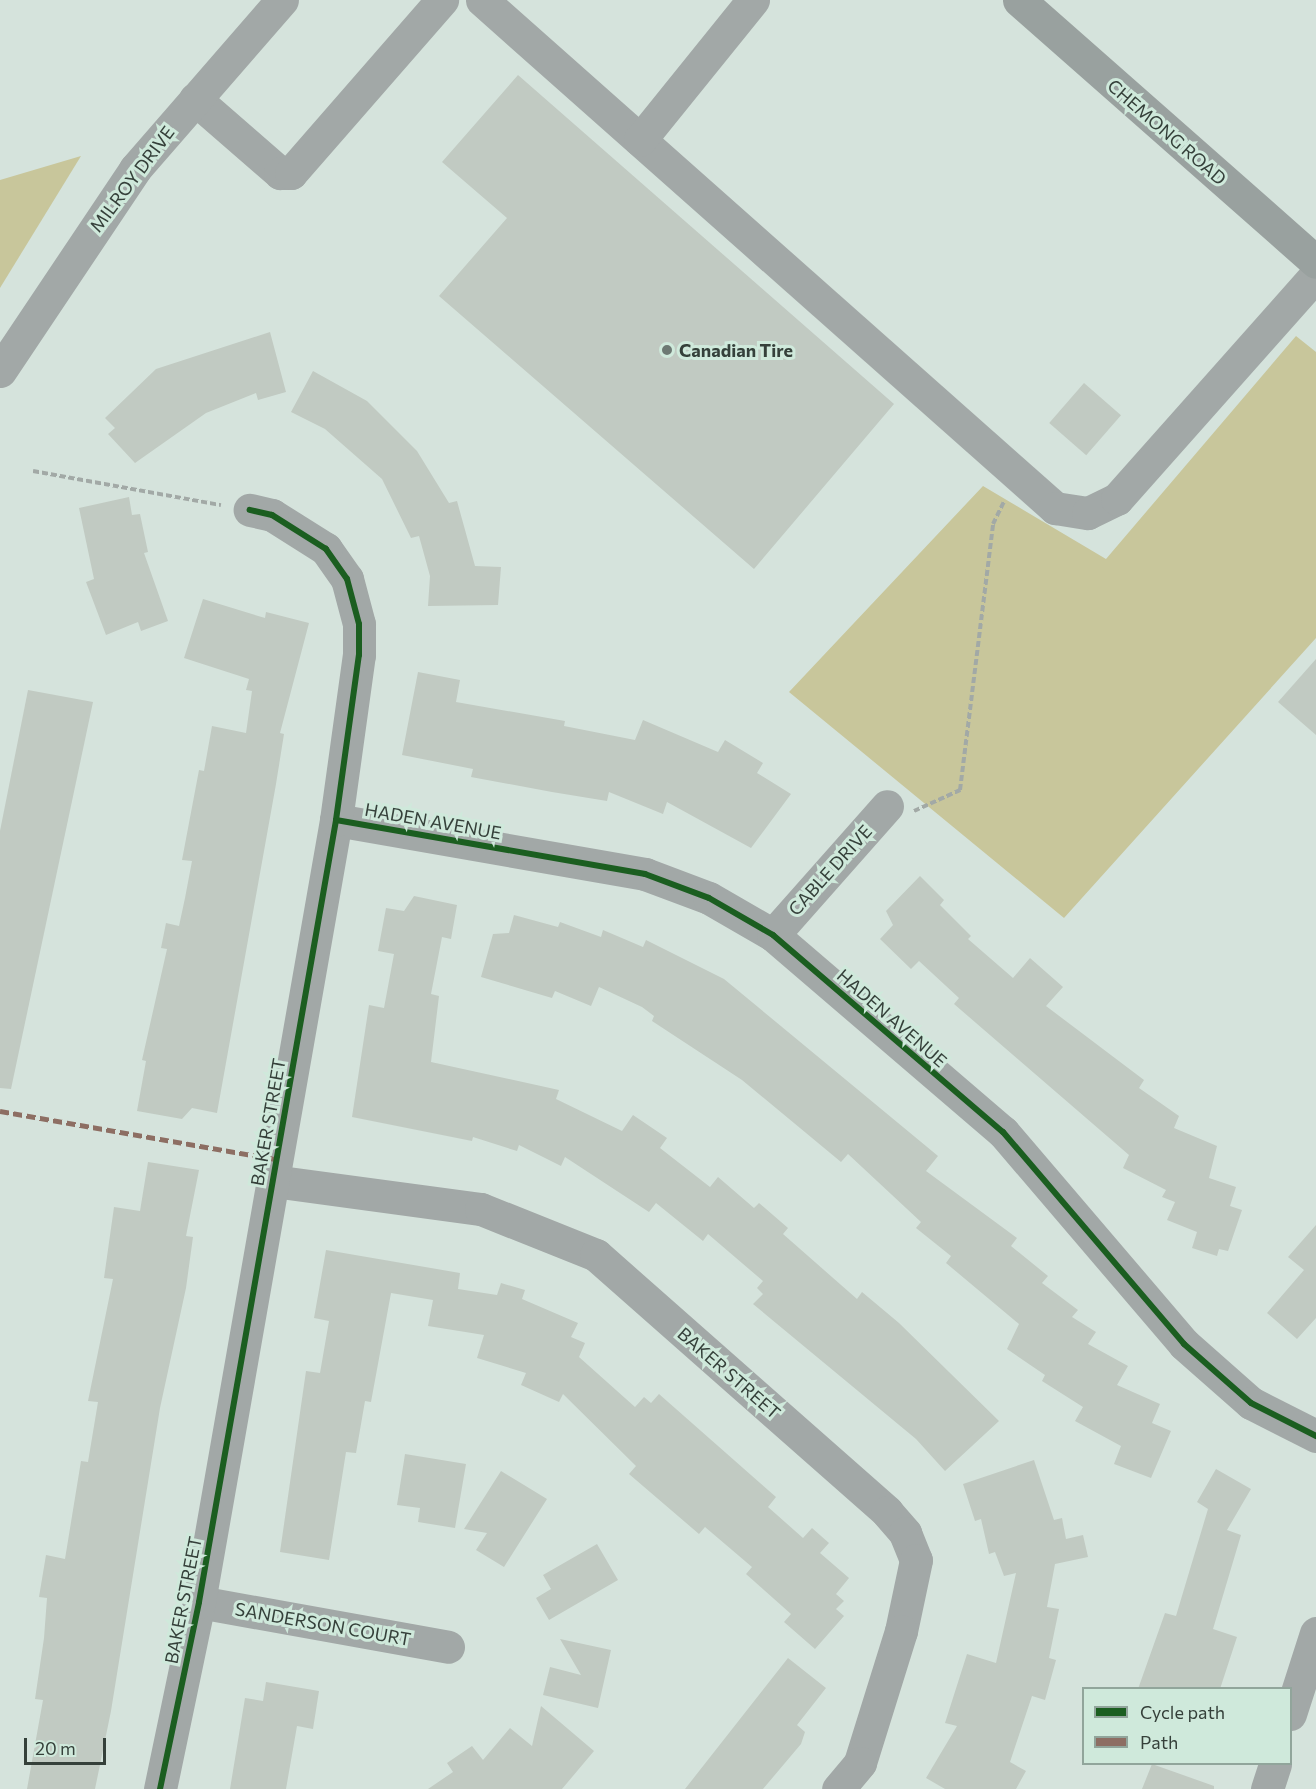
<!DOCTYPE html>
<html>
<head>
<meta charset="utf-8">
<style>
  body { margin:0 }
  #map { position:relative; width:1316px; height:1789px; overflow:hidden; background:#d5e3dc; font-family:Commissioner,sans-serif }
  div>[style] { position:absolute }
  .green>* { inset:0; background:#c8c69b }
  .building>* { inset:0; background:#c1cac2; transform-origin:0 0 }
  .path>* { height:4px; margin-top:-2px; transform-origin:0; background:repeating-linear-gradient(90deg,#a2a9a6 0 6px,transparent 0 9px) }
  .minor>* { height:33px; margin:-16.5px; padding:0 16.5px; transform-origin:16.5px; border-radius:16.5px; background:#a2a8a7 }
  .major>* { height:33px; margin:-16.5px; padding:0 16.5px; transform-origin:16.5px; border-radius:16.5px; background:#99a19f }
  .quiet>* { height:4.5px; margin-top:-2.25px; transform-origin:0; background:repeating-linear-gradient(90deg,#8d6e63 0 9px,transparent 0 13.5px) }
  .cycleway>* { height:6px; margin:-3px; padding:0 3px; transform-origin:3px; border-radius:3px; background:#1b5e20 }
  .dots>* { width:16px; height:16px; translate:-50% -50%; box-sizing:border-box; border:3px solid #cfe9db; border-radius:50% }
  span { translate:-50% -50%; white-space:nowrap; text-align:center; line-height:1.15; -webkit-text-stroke:6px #cfe9db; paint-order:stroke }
  .street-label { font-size:18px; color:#35403a }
  .poi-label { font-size:18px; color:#35403a; font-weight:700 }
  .left { translate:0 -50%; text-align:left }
  .legend { position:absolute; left:1082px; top:1687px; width:210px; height:78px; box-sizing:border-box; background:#cfe9db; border:2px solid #91a59b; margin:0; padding:8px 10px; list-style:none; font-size:18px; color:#35403a }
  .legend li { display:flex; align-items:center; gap:12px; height:30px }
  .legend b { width:30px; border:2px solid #91a59b }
  .scale { position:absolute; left:24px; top:1738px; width:82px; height:27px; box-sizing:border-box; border:3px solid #35403a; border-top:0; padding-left:8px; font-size:18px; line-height:21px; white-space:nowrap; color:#35403a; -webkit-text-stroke:4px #cfe9db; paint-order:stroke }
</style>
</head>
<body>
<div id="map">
  <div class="green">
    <i style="clip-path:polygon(81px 156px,0 288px,0 180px)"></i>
    <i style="clip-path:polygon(1296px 336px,1316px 352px,1316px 638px,1064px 918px,789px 692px,983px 486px,1106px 559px)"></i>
  </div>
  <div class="building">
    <i style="clip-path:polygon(518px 75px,894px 404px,754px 569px,439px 296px,507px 218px,442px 162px)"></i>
    <i style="clip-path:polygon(270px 332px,286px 392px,258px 400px,256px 393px,206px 413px,135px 463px,108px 434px,115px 428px,105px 418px,156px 369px)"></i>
    <i style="clip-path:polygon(313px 371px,367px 401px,417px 451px,449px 503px,457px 501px,475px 566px,501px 567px,498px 605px,428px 606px,430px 576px,419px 536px,411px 538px,382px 479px,325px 429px,291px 412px)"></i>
    <i style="left:1084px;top:383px;width:49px;height:53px;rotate:41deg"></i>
    <i style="clip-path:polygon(129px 497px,132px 515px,140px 514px,148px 552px,144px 553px,168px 621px,141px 631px,138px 622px,106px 635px,86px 582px,94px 579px,79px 508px)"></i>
    <i style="clip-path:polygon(203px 599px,265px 618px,266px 612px,309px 623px,280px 733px,284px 734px,276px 784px,217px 1113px,192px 1108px,182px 1119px,137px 1111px,146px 1061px,142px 1060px,167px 949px,161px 948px,166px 923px,179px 926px,185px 898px,192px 861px,182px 860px,199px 770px,204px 771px,212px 726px,246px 733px,252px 691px,246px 690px,249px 679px,184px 658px)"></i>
    <i style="clip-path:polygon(1316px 659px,1316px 735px,1278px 702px)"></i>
    <i style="clip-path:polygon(418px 672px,460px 680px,456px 702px,565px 721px,564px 726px,635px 740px,643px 720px,718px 752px,725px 740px,763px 763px,757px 773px,791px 794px,751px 848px,667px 802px,663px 814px,609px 792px,607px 801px,552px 792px,471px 777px,473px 769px,402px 755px)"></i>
    <i style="clip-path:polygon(28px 690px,93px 702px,11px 1089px,0 1088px,0 831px)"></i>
    <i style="clip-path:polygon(920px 876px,944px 900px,940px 905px,971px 936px,968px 939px,1013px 978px,1030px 958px,1063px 987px,1046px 1006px,1144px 1080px,1139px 1088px,1179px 1116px,1174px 1128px,1217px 1146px,1209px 1178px,1236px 1187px,1230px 1206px,1242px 1210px,1228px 1251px,1219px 1249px,1217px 1256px,1192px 1248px,1197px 1232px,1167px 1220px,1175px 1202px,1162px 1197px,1166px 1190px,1123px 1168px,1129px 1155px,954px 1004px,959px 998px,919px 961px,911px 969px,880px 939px,893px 925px,886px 911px)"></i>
    <i style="clip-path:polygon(414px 896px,457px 905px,451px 939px,442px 937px,431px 994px,439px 996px,431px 1062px,559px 1090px,556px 1099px,622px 1131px,633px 1115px,667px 1138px,660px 1148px,710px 1187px,718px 1177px,754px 1208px,759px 1203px,788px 1228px,783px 1234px,857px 1299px,862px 1292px,899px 1323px,999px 1421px,945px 1471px,916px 1439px,753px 1304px,763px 1294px,757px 1288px,763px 1281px,708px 1234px,703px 1241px,656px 1203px,649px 1212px,565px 1157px,561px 1166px,519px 1145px,517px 1151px,473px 1137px,472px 1141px,352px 1117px,369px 1005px,384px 1008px,394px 954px,378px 951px,386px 908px,404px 911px)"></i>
    <i style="clip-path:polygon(514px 915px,558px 927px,560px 922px,601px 937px,603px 930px,643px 947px,646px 940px,724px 979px,938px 1156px,926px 1171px,1017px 1238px,1011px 1246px,1048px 1276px,1042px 1283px,1078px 1310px,1072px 1317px,1096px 1332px,1088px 1344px,1128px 1366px,1117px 1385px,1160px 1404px,1152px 1423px,1171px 1431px,1151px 1478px,1114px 1464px,1121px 1446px,1075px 1421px,1083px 1407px,1042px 1381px,1045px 1375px,1007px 1349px,1019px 1324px,946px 1263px,951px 1256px,916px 1228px,921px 1222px,848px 1154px,841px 1162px,742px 1080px,652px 1021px,654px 1016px,642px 1007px,599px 987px,591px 1006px,555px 991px,552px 998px,481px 977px,493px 934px,509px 933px)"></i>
    <i style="clip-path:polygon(148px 1162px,199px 1170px,186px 1236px,193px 1237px,186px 1288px,160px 1408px,111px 1711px,95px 1789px,27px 1789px,43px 1700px,35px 1699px,44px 1638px,47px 1598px,39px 1597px,46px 1555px,65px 1559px,81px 1461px,88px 1462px,98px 1402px,88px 1401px,113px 1279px,104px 1278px,114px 1207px,140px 1211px)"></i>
    <i style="clip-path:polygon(1316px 1225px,1316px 1318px,1297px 1339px,1267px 1313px,1304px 1270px,1288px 1257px)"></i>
    <i style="clip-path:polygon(326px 1250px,460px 1273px,458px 1289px,497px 1295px,501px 1283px,525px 1290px,522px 1299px,578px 1323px,571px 1337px,585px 1343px,579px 1357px,635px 1407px,644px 1397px,651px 1403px,659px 1394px,776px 1497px,768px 1507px,803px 1538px,812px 1528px,829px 1543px,820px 1553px,849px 1578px,836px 1594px,844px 1601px,836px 1609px,844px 1616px,815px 1649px,784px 1622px,791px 1614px,746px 1574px,752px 1567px,705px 1527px,699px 1534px,629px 1474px,636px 1466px,563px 1394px,559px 1402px,521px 1385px,526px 1373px,477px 1358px,484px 1335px,428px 1326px,433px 1300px,391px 1293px,371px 1402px,365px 1401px,356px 1453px,346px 1452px,329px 1560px,280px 1552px,306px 1371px,320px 1373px,329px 1321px,314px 1318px)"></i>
    <i style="clip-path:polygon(405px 1454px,466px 1464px,455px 1528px,418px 1522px,420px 1508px,397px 1505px)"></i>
    <i style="clip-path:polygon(1034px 1460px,1054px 1520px,1062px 1518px,1066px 1539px,1083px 1535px,1088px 1557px,1055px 1564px,1047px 1607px,1059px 1609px,1049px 1658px,1056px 1660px,1045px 1700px,1032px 1696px,1010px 1762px,1026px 1771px,1016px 1789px,945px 1789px,926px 1778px,957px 1726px,945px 1723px,967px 1654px,996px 1663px,1016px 1573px,1004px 1576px,995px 1552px,989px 1554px,981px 1519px,975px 1521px,963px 1484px)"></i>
    <i style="clip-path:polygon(1216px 1469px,1251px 1489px,1227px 1530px,1241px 1535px,1213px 1629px,1237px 1637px,1220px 1689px,1138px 1689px,1165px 1613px,1176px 1616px,1208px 1509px,1197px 1502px)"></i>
    <i style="clip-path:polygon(501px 1471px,547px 1499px,504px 1567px,476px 1550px,487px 1533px,464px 1529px)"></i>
    <i style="clip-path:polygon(597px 1544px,618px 1580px,549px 1620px,536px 1598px,551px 1589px,543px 1575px)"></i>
    <i style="clip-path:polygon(560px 1639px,611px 1650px,598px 1708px,543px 1695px,550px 1667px,581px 1675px)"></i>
    <i style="clip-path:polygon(788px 1658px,826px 1688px,797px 1725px,805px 1732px,801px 1744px,763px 1789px,685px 1789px)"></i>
    <i style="clip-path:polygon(266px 1682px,319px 1691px,313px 1729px,297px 1726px,286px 1789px,230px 1789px,245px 1698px,263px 1701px)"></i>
    <i style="clip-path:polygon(541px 1706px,594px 1751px,562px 1789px,428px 1789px,453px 1772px,447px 1763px,472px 1746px,483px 1760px,510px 1728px,532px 1746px)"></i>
    <i style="clip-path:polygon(1152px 1764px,1214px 1786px,1214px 1789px,1142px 1789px)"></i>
  </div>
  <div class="path">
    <i style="left:33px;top:471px;width:191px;rotate:10.3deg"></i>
    <i style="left:914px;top:811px;width:51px;rotate:-24.5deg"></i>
    <i style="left:960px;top:790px;width:268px;rotate:-82.9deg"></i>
    <i style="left:993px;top:524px;width:25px;rotate:-64deg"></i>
  </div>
  <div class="minor">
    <i style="left:482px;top:0;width:766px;rotate:41.56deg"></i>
    <i style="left:1055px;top:508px;width:33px;rotate:9deg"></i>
    <i style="left:1088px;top:513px;width:32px;rotate:-26deg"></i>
    <i style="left:1117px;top:499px;width:300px;rotate:-48.4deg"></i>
    <i style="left:195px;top:99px;width:113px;rotate:41deg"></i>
    <i style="left:280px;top:173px;width:11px"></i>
    <i style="left:291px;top:173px;width:230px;rotate:-48.9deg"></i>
    <i style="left:640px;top:140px;width:180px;rotate:-51.1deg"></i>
    <i style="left:0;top:371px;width:243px;rotate:-56.2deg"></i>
    <i style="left:135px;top:169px;width:224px;rotate:-49deg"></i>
    <i style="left:336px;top:820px;width:314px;rotate:9.9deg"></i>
    <i style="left:645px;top:874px;width:68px;rotate:20.6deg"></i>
    <i style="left:709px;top:898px;width:74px;rotate:30deg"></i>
    <i style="left:773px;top:935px;width:303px;rotate:40.6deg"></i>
    <i style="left:1003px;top:1132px;width:279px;rotate:49.5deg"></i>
    <i style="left:1184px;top:1344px;width:89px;rotate:41.4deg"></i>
    <i style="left:1251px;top:1403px;width:73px;rotate:26.9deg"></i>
    <i style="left:773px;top:935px;width:172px;rotate:-48.5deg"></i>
    <i style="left:273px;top:1181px;width:210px;rotate:7.7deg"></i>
    <i style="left:481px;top:1209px;width:124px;rotate:21.8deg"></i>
    <i style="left:596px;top:1255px;width:388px;rotate:41.4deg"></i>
    <i style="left:887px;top:1512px;width:28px;rotate:49deg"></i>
    <i style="left:905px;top:1533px;width:29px;rotate:68deg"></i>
    <i style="left:916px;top:1560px;width:73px;rotate:101.9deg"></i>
    <i style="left:901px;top:1631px;width:138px;rotate:107.3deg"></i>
    <i style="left:860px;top:1763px;width:34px;rotate:130deg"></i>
    <i style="left:199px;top:1602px;width:253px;rotate:10.2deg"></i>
    <i style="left:1290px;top:1714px;width:85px;rotate:-72.2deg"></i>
    <i style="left:160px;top:1789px;width:191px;rotate:-78.2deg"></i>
    <i style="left:199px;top:1602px;width:794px;rotate:-80.06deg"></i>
    <i style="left:336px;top:820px;width:167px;rotate:-82.1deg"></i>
    <i style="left:359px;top:655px;width:31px;rotate:-90deg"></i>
    <i style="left:359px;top:624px;width:47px;rotate:-104.9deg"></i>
    <i style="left:347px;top:579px;width:37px;rotate:-125deg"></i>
    <i style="left:326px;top:549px;width:64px;rotate:-147.8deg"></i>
    <i style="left:272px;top:515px;width:23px;rotate:-167deg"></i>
    <i style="left:1267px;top:1789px;width:26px;rotate:-72deg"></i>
  </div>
  <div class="major">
    <i style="left:1019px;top:0;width:396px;rotate:41.4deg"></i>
  </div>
  <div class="quiet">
    <i style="left:0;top:1111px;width:280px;rotate:9.9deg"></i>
  </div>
  <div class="cycleway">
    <i style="left:336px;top:820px;width:314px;rotate:9.9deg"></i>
    <i style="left:645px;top:874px;width:68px;rotate:20.6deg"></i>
    <i style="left:709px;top:898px;width:74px;rotate:30deg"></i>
    <i style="left:773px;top:935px;width:303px;rotate:40.6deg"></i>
    <i style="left:1003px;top:1132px;width:279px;rotate:49.5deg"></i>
    <i style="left:1184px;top:1344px;width:89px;rotate:41.4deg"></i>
    <i style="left:1251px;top:1403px;width:73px;rotate:26.9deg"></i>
    <i style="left:160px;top:1789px;width:191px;rotate:-78.2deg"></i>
    <i style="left:199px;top:1602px;width:794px;rotate:-80.06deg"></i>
    <i style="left:336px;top:820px;width:167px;rotate:-82.1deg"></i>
    <i style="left:359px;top:655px;width:31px;rotate:-90deg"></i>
    <i style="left:359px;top:624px;width:47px;rotate:-104.9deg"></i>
    <i style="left:347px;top:579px;width:37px;rotate:-125deg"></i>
    <i style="left:326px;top:549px;width:64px;rotate:-147.8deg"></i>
    <i style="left:272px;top:515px;width:23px;rotate:-167deg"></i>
  </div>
  <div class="dots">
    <i style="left:667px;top:350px;background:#6d7973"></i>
  </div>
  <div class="street-label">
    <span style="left:1167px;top:132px;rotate:41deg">CHEMONG ROAD</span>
    <span style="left:132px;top:179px;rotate:-53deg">MILROY DRIVE</span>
    <span style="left:433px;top:821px;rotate:10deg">HADEN AVENUE</span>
    <span style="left:830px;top:870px;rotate:-48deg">CABLE DRIVE</span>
    <span style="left:892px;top:1018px;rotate:41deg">HADEN AVENUE</span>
    <span style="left:268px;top:1122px;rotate:-80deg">BAKER STREET</span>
    <span style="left:729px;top:1373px;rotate:41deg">BAKER STREET</span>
    <span style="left:183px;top:1600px;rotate:-79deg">BAKER STREET</span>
    <span style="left:323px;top:1624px;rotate:10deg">SANDERSON COURT</span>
  </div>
  <div class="poi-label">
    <span class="left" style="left:679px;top:350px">Canadian Tire</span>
  </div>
  <ul class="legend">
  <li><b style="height:8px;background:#1b5e20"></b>Cycle path</li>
  <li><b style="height:8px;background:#8d6e63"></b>Path</li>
  </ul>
  <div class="scale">20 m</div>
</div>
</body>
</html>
